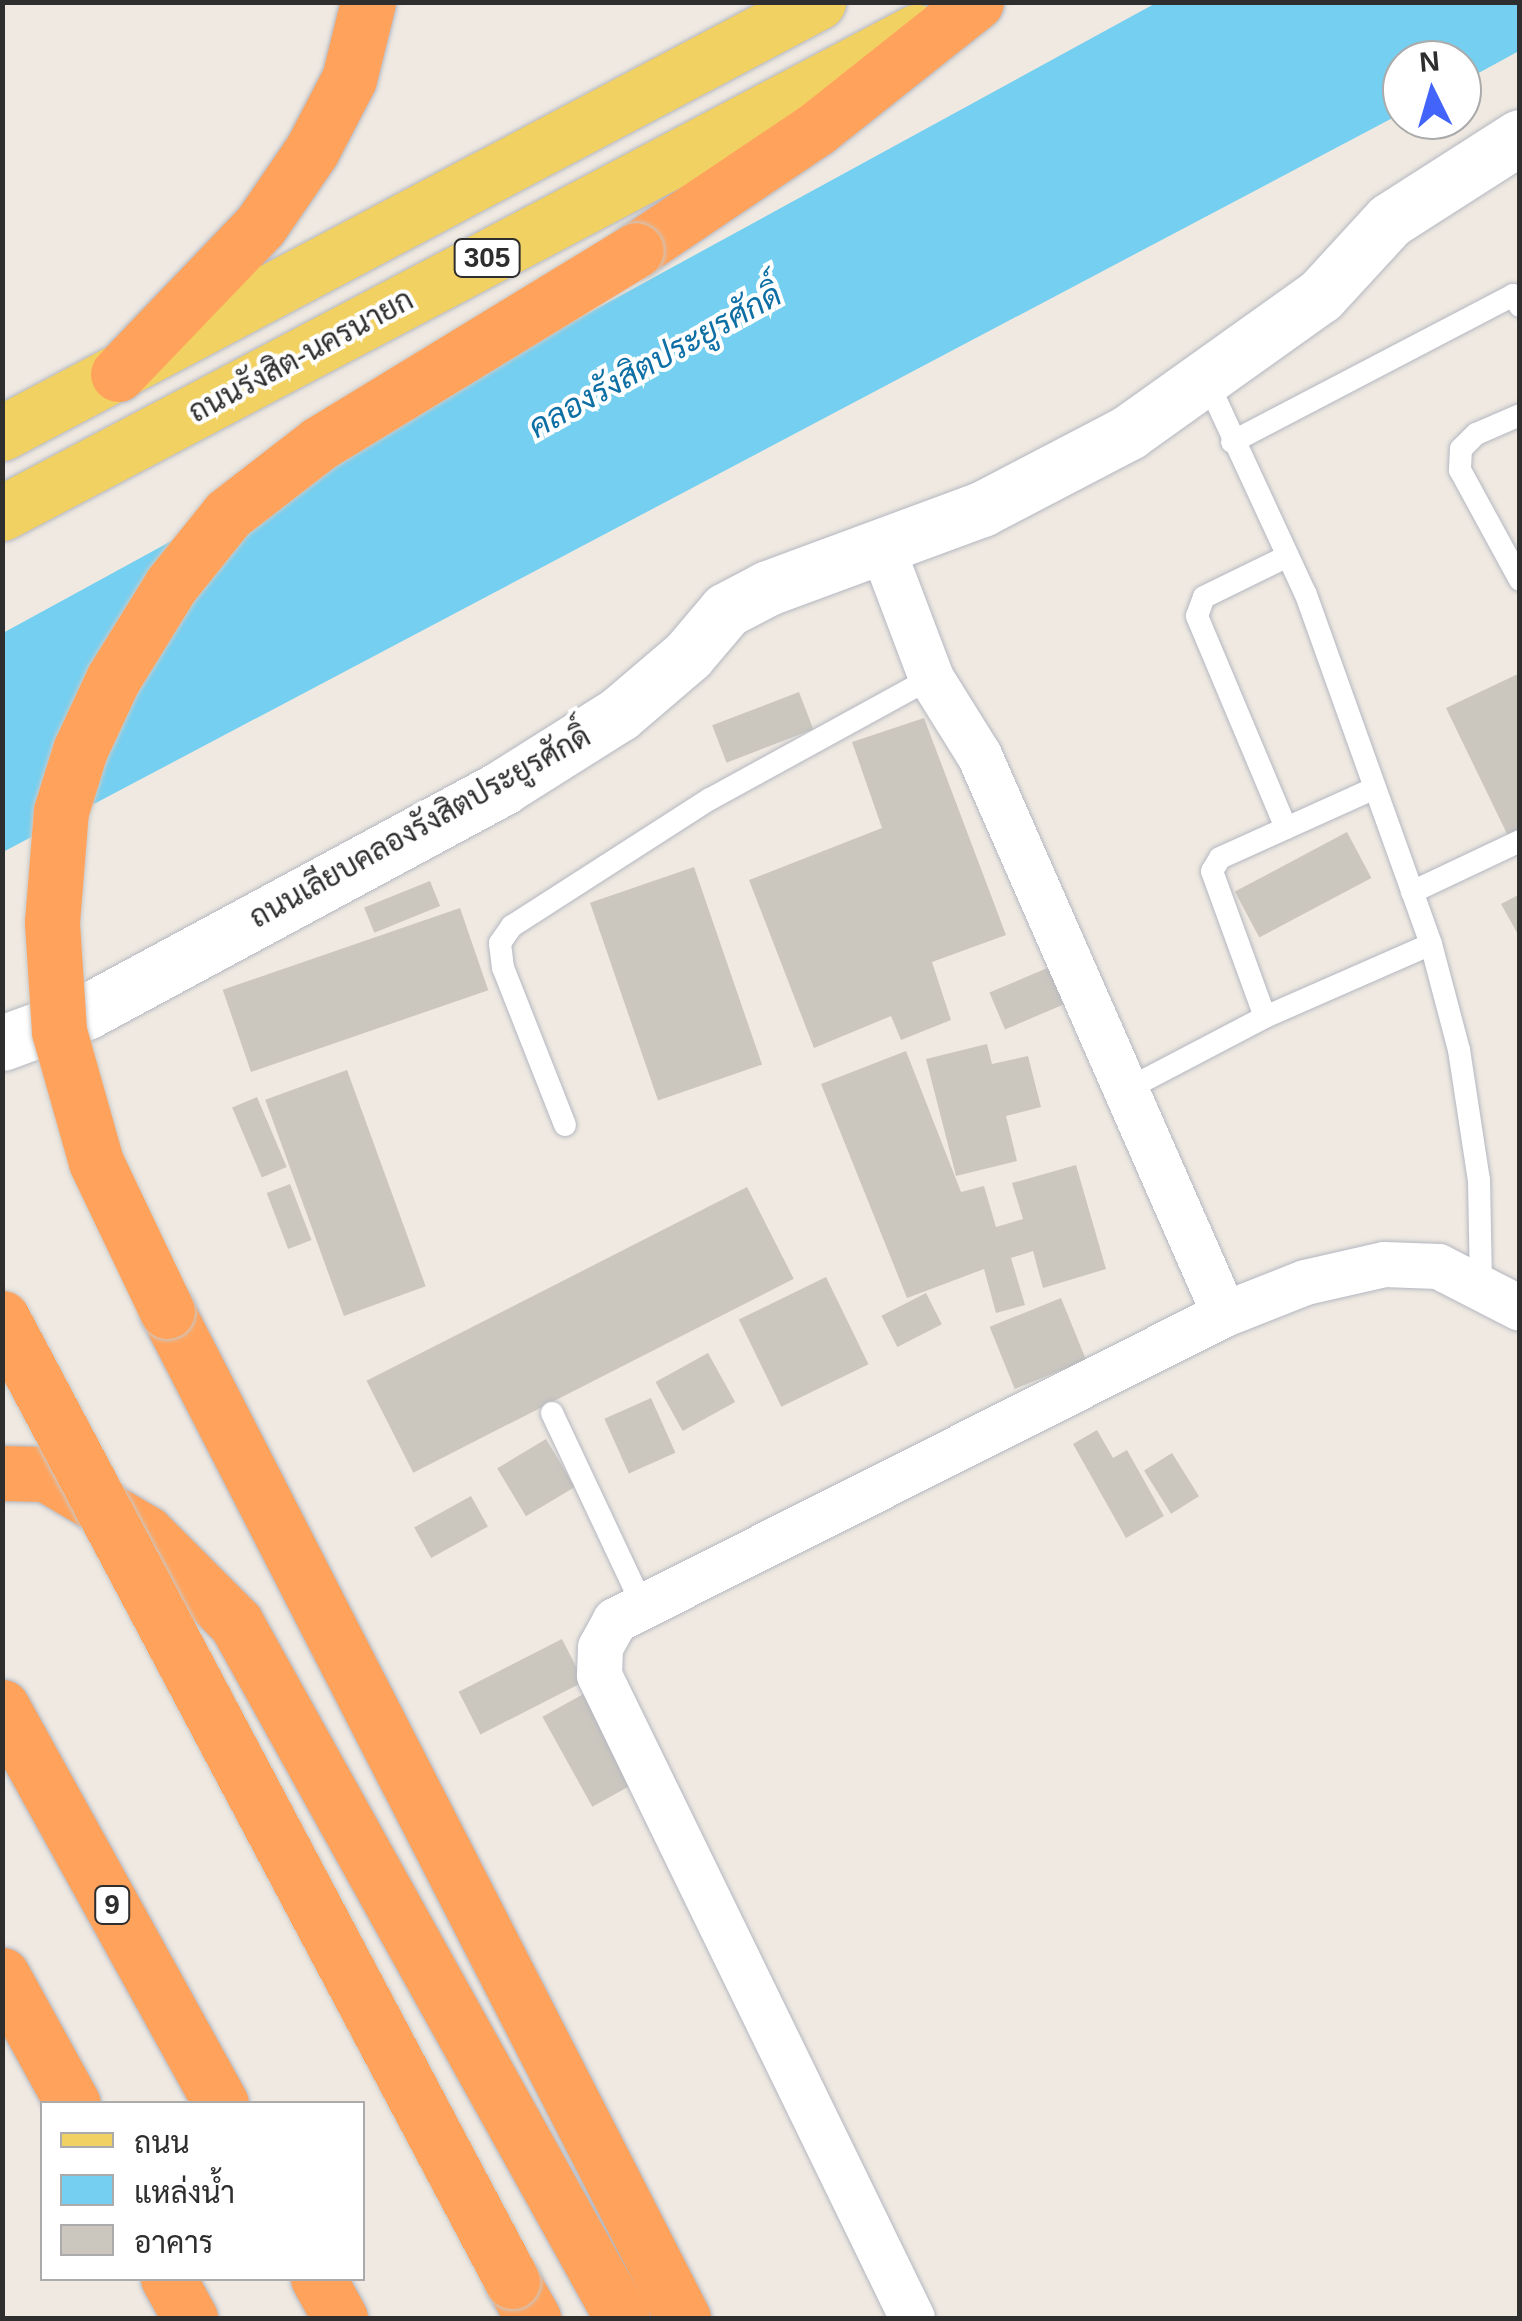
<!DOCTYPE html>
<html>
<head>
<meta charset="utf-8">
<style>
  body { margin:0 }
  #map { position:relative; width:1522px; height:2321px; overflow:hidden; background:#efe9e1; font-family:Helvetica,Sarabun,sans-serif }
  div>[style] { position:absolute }
  .water>* { inset:0; background:#75cff0 }
  .building>* { inset:0; background:#cbc7bf; transform-origin:0 0 }
  .roads { filter:drop-shadow(0 0 2px #b4b7c1) drop-shadow(0 0 2px #b4b7c1) }
  .service>* { height:22px; margin:-11px; padding:0 11px; transform-origin:11px; border-radius:11px; background:#fff }
  .minor>* { height:45px; margin:-22.5px; padding:0 22.5px; transform-origin:22.5px; border-radius:22.5px; background:#fff }
  .tertiary>* { height:55px; margin:-27.5px; padding:0 27.5px; transform-origin:27.5px; border-radius:27.5px; background:#fff }
  .primary>* { height:55px; margin:-27.5px; padding:0 27.5px; transform-origin:27.5px; border-radius:27.5px; background:#f2d163 }
  .motorway>* { height:55px; margin:-27.5px; padding:0 27.5px; transform-origin:27.5px; border-radius:27.5px; background:#ffa35c }
  .bridges { filter:drop-shadow(0 0 2px #c9c9c9) drop-shadow(0 0 2px #c9c9c9) }
  .motorway-bridge>* { height:55px; margin:-27.5px; padding:0 27.5px; transform-origin:27.5px; border-radius:27.5px; background:#ffa35c }
  span { translate:-50% -50%; white-space:nowrap; text-align:center; line-height:1.15; -webkit-text-stroke:8px #fff; paint-order:stroke }
  .shield-label span { padding:2px 8px; background:#fff; border:2px solid; border-radius:8px; -webkit-text-stroke-width:0 }
  .shield-label { font-size:28px; color:#2e2e2e; font-weight:700 }
  .street-label { font-size:30px; color:#2e2e2e }
  .water-label { font-size:32px; color:#0d6fa3; font-style:italic }
  .frame { position:absolute; inset:0; border:5px solid #2e2e2e; pointer-events:none }
  .legend { position:absolute; left:40px; top:2101px; width:325px; height:180px; box-sizing:border-box; background:#fff; border:2px solid #ababab; margin:0; padding:12px 18px; list-style:none; font-size:30px; color:#2e2e2e }
  .legend li { display:flex; align-items:center; gap:20px; height:50px }
  .legend b { width:50px; border:2px solid #ababab }
  .north { position:absolute; left:1382px; top:40px; width:100px; height:100px; box-sizing:border-box; background:#fff; border:2px solid #ababab; border-radius:50%; rotate:355deg; font-size:28px; font-weight:700; line-height:40px; text-align:center; color:#2e2e2e }
  .north::after { content:''; display:block; margin:auto; width:35px; height:45px; background:#4264fb; clip-path:polygon(50% 0,100% 100%,50% 72%,0 100%) }
</style>
</head>
<body>
<div id="map">
  <div class="water">
    <i style="clip-path:polygon(1156px 3px,1519px 3px,1519px 51px,1462px 82px,1462px 60px,1402px 60px,1402px 113px,3px 852px,3px 633px)"></i>
  </div>
  <div class="building">
    <i style="clip-path:polygon(1520px 673px,1520px 835px,1510px 840px,1446px 708px)"></i>
    <i style="left:799px;top:692px;width:40px;height:93px;rotate:69deg"></i>
    <i style="clip-path:polygon(924px 718px,1006px 935px,932px 962px,951px 1020px,901px 1040px,891px 1016px,814px 1048px,749px 880px,882px 828px,852px 742px)"></i>
    <i style="left:1347px;top:832px;width:52px;height:127px;rotate:62deg"></i>
    <i style="left:694px;top:867px;width:209px;height:110px;rotate:71deg"></i>
    <i style="left:430px;top:881px;width:27px;height:71px;rotate:68deg"></i>
    <i style="clip-path:polygon(1520px 894px,1520px 938px,1501px 904px)"></i>
    <i style="left:460px;top:908px;width:87px;height:251px;rotate:71deg"></i>
    <i style="left:1052px;top:966px;width:40px;height:68px;rotate:67deg"></i>
    <i style="clip-path:polygon(987px 1044px,992px 1064px,1028px 1056px,1041px 1107px,1006px 1116px,1017px 1161px,956px 1176px,926px 1059px)"></i>
    <i style="clip-path:polygon(906px 1051px,961px 1192px,984px 1186px,996px 1227px,1023px 1219px,1012px 1183px,1076px 1165px,1106px 1269px,1043px 1288px,1033px 1251px,1011px 1258px,1025px 1305px,996px 1313px,984px 1269px,907px 1298px,821px 1084px)"></i>
    <i style="left:347px;top:1070px;width:230px;height:87px;rotate:70deg"></i>
    <i style="left:257px;top:1097px;width:76px;height:27px;rotate:67deg"></i>
    <i style="left:290px;top:1184px;width:60px;height:25px;rotate:69deg"></i>
    <i style="left:747px;top:1187px;width:103px;height:427px;rotate:63deg"></i>
    <i style="left:826px;top:1277px;width:97px;height:97px;rotate:64deg"></i>
    <i style="left:926px;top:1293px;width:35px;height:50px;rotate:63deg"></i>
    <i style="left:1061px;top:1298px;width:67px;height:77px;rotate:68deg"></i>
    <i style="left:708px;top:1353px;width:56px;height:60px;rotate:61deg"></i>
    <i style="left:651px;top:1398px;width:60px;height:51px;rotate:66deg"></i>
    <i style="clip-path:polygon(1097px 1430px,1113px 1458px,1127px 1450px,1164px 1516px,1126px 1538px,1073px 1444px)"></i>
    <i style="left:546px;top:1439px;width:56px;height:57px;rotate:59deg"></i>
    <i style="left:1172px;top:1453px;width:51px;height:33px;rotate:58deg"></i>
    <i style="left:471px;top:1496px;width:35px;height:65px;rotate:61deg"></i>
    <i style="left:562px;top:1639px;width:48px;height:116px;rotate:63deg"></i>
    <i style="left:587px;top:1692px;width:103px;height:51px;rotate:61deg"></i>
  </div>
  <div class="roads">
    <div class="service">
      <i style="left:1520px;top:415px;width:48px;rotate:156.6deg"></i>
      <i style="left:1476px;top:434px;width:21px;rotate:135deg"></i>
      <i style="left:1461px;top:449px;width:21px;rotate:93deg"></i>
      <i style="left:1460px;top:470px;width:125px;rotate:61.4deg"></i>
      <i style="left:1232px;top:442px;width:317px;rotate:-27.6deg"></i>
      <i style="left:1513px;top:295px;width:13px;rotate:58deg"></i>
      <i style="left:1286px;top:828px;width:230px;rotate:-112.8deg"></i>
      <i style="left:1197px;top:616px;width:20px;rotate:-70deg"></i>
      <i style="left:1204px;top:597px;width:93px;rotate:-26deg"></i>
      <i style="left:1412px;top:892px;width:119px;rotate:-25.3deg"></i>
      <i style="left:1431px;top:944px;width:110px;rotate:75.2deg"></i>
      <i style="left:1459px;top:1050px;width:132px;rotate:81.3deg"></i>
      <i style="left:1479px;top:1180px;width:103px;rotate:88.9deg"></i>
      <i style="left:1265px;top:1017px;width:155px;rotate:-110deg"></i>
      <i style="left:1212px;top:871px;width:15px;rotate:-58deg"></i>
      <i style="left:1220px;top:858px;width:170px;rotate:-24.3deg"></i>
      <i style="left:1124px;top:1091px;width:159px;rotate:-27.7deg"></i>
      <i style="left:1265px;top:1017px;width:181px;rotate:-23.7deg"></i>
      <i style="left:1431px;top:944px;width:373px;rotate:-109.7deg"></i>
      <i style="left:1305px;top:593px;width:234px;rotate:-114.8deg"></i>
      <i style="left:565px;top:1125px;width:169px;rotate:-111.5deg"></i>
      <i style="left:503px;top:968px;width:25px;rotate:-97deg"></i>
      <i style="left:500px;top:943px;width:21px;rotate:-55deg"></i>
      <i style="left:512px;top:926px;width:235px;rotate:-32.7deg"></i>
      <i style="left:710px;top:799px;width:252px;rotate:-28.7deg"></i>
      <i style="left:552px;top:1413px;width:213px;rotate:64.8deg"></i>
    </div>
    <div class="minor">
      <i style="left:882px;top:548px;width:139px;rotate:69.3deg"></i>
      <i style="left:931px;top:678px;width:91px;rotate:58.1deg"></i>
      <i style="left:979px;top:755px;width:610px;rotate:66.33deg"></i>
      <i style="left:1224px;top:1314px;width:682px;rotate:153.32deg"></i>
      <i style="left:615px;top:1620px;width:31px;rotate:119deg"></i>
      <i style="left:600px;top:1647px;width:28px;rotate:92deg"></i>
      <i style="left:599px;top:1675px;width:715px;rotate:64.04deg"></i>
      <i style="left:1224px;top:1314px;width:87px;rotate:-21.6deg"></i>
      <i style="left:1305px;top:1282px;width:81px;rotate:-12.8deg"></i>
      <i style="left:1384px;top:1264px;width:54px;rotate:2.1deg"></i>
      <i style="left:1438px;top:1266px;width:92px;rotate:27.1deg"></i>
    </div>
    <div class="tertiary">
      <i style="left:2px;top:1043px;width:90px;rotate:-20.3deg"></i>
      <i style="left:86px;top:1012px;width:474px;rotate:-28.3deg"></i>
      <i style="left:503px;top:787px;width:137px;rotate:-32.2deg"></i>
      <i style="left:619px;top:714px;width:91px;rotate:-40.5deg"></i>
      <i style="left:688px;top:655px;width:59px;rotate:-49.8deg"></i>
      <i style="left:726px;top:610px;width:47px;rotate:-27.6deg"></i>
      <i style="left:768px;top:588px;width:228px;rotate:-20.3deg"></i>
      <i style="left:982px;top:509px;width:166px;rotate:-27.6deg"></i>
      <i style="left:1129px;top:432px;width:234px;rotate:-35.5deg"></i>
      <i style="left:1320px;top:296px;width:103px;rotate:-47.4deg"></i>
      <i style="left:1390px;top:220px;width:154px;rotate:-32.6deg"></i>
    </div>
    <div class="primary">
      <i style="left:2px;top:433px;width:923px;rotate:-27.84deg"></i>
      <i style="left:2px;top:513px;width:1033px;rotate:-27.76deg"></i>
    </div>
    <div class="motorway">
      <i style="left:636px;top:250px;width:217px;rotate:-33.9deg"></i>
      <i style="left:816px;top:129px;width:204px;rotate:-38.4deg"></i>
      <i style="left:118px;top:374px;width:205px;rotate:-46.2deg"></i>
      <i style="left:260px;top:226px;width:92px;rotate:-55.6deg"></i>
      <i style="left:312px;top:150px;width:80px;rotate:-62.5deg"></i>
      <i style="left:349px;top:79px;width:79px;rotate:-76.1deg"></i>
      <i style="left:167px;top:1311px;width:1132px;rotate:62.87deg"></i>
      <i style="left:2px;top:1473px;width:44px;rotate:1.3deg"></i>
      <i style="left:46px;top:1474px;width:116px;rotate:30.5deg"></i>
      <i style="left:146px;top:1533px;width:127px;rotate:45deg"></i>
      <i style="left:236px;top:1623px;width:795px;rotate:60.95deg"></i>
      <i style="left:2px;top:1707px;width:453px;rotate:61.1deg"></i>
      <i style="left:2px;top:1975px;width:147px;rotate:61.2deg"></i>
      <i style="left:168px;top:2278px;width:46px;rotate:61.2deg"></i>
      <i style="left:318px;top:2278px;width:46px;rotate:61.2deg"></i>
      <i style="left:512px;top:2281px;width:43px;rotate:60.4deg"></i>
    </div>
  </div>
  <div class="bridges">
    <div class="motorway-bridge">
      <i style="left:167px;top:1311px;width:165px;rotate:-115.5deg"></i>
      <i style="left:96px;top:1162px;width:136px;rotate:-105.8deg"></i>
      <i style="left:59px;top:1031px;width:109px;rotate:-93.7deg"></i>
      <i style="left:52px;top:922px;width:111px;rotate:-85.4deg"></i>
      <i style="left:61px;top:811px;width:64px;rotate:-72.7deg"></i>
      <i style="left:80px;top:750px;width:78px;rotate:-65.1deg"></i>
      <i style="left:113px;top:679px;width:110px;rotate:-58.3deg"></i>
      <i style="left:171px;top:585px;width:91px;rotate:-51.2deg"></i>
      <i style="left:228px;top:514px;width:116px;rotate:-37.7deg"></i>
      <i style="left:320px;top:443px;width:370px;rotate:-31.4deg"></i>
      <i style="left:2px;top:1318px;width:1090px;rotate:62.09deg"></i>
    </div>
  </div>
  <div class="shield-label">
    <span style="left:487px;top:258px">305</span>
    <span style="left:112px;top:1905px">9</span>
  </div>
  <div class="street-label">
    <span style="left:301px;top:356px;rotate:-28deg">ถนนรังสิต-นครนายก</span>
    <span style="left:420px;top:827px;rotate:-29deg">ถนนเลียบคลองรังสิตประยูรศักดิ์</span>
  </div>
  <div class="water-label">
    <span style="left:655px;top:361px;rotate:-29deg">คลองรังสิตประยูรศักดิ์</span>
  </div>
  <div class="frame"></div>
  <ul class="legend">
  <li><b style="height:12px;background:#f2d163"></b>ถนน</li>
  <li><b style="height:28px;background:#75cff0"></b>แหล่งน้ำ</li>
  <li><b style="height:28px;background:#cbc7bf"></b>อาคาร</li>
  </ul>
  <div class="north">N</div>
</div>
</body>
</html>
